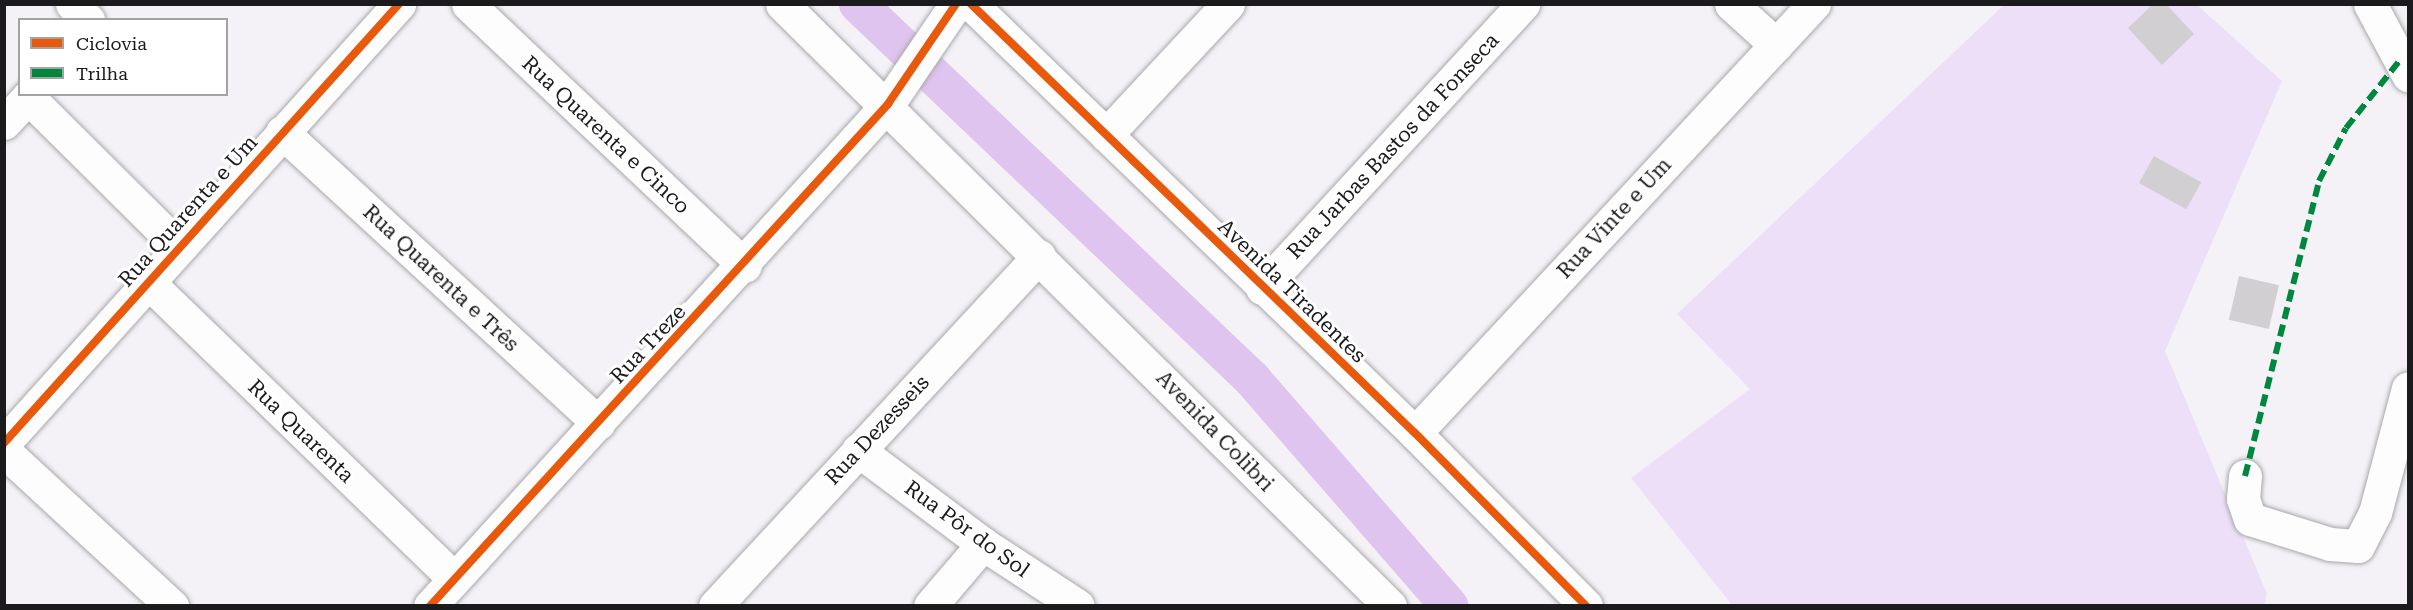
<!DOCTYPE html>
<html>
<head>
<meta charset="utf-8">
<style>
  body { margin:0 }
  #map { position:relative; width:2413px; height:610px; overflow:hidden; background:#f4f2f6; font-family:"Roboto Serif",serif }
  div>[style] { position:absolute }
  .green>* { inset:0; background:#eedff8 }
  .canal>* { height:38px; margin:-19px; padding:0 19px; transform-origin:19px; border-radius:19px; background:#dec4ef }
  .building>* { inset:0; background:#d1cfd2; transform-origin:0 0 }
  .roads { filter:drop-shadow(0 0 2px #a9a8ab) drop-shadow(0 0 2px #a9a8ab) }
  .minor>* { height:33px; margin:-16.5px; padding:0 16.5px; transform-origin:16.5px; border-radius:16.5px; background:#fdfdfe }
  .quiet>* { height:6px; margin-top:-3px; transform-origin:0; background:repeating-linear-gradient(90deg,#00873e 0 12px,transparent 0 18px) }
  .cycleway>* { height:8px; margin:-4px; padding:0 4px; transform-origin:4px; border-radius:4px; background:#e8590c }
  span { translate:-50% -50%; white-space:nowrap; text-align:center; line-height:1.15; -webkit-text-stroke:6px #fff; paint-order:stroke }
  .street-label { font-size:21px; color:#1b1a1c }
  .frame { position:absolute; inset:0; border:6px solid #1b1a1c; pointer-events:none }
  .legend { position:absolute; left:18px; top:18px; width:210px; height:78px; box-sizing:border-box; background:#fff; border:2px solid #a4a3a4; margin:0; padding:8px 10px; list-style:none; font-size:18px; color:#1b1a1c }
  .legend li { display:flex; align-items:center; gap:12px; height:30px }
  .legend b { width:30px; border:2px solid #a4a3a4 }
</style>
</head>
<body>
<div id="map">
  <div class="green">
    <i style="clip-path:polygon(2004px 5px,2197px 5px,2282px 81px,2165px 351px,2267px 594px,2264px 605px,1732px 605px,1631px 478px,1750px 389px,1677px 314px)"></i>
  </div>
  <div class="canal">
    <i style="left:858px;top:4px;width:544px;rotate:43.58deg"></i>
    <i style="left:1252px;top:379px;width:301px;rotate:49deg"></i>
  </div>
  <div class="building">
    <i style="clip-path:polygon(2153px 4px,2166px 4px,2194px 34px,2162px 65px,2128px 28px)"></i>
    <i style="left:2154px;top:156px;width:54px;height:31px;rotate:29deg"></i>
    <i style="left:2239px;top:276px;width:41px;height:45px;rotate:13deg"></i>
  </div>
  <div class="roads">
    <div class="minor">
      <i style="left:72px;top:4px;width:23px;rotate:45deg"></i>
      <i style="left:468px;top:4px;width:381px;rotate:43.4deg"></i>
      <i style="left:782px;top:4px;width:856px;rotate:44.72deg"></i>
      <i style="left:971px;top:4px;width:617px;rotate:44.02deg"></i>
      <i style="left:1415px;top:433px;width:243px;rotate:45.3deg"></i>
      <i style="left:1731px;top:4px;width:61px;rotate:42.3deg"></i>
      <i style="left:2370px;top:4px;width:81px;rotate:61.8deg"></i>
      <i style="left:28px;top:97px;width:213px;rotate:44.8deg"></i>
      <i style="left:4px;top:123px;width:40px;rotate:-47deg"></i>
      <i style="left:282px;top:132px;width:430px;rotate:42.6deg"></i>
      <i style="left:1106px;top:135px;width:179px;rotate:-47deg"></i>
      <i style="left:148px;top:282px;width:426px;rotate:44.1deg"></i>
      <i style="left:1262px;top:288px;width:386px;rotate:-47.4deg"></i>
      <i style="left:1415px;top:433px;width:586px;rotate:-47.08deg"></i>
      <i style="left:4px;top:443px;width:591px;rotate:-48.02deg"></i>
      <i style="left:858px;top:450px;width:156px;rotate:36.9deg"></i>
      <i style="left:983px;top:544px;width:113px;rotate:33.1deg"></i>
      <i style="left:4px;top:451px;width:229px;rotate:42.7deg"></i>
      <i style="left:2245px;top:476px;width:23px;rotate:95deg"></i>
      <i style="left:2243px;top:499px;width:21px;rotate:71deg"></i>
      <i style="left:2250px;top:519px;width:84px;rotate:17.4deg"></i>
      <i style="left:2330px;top:544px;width:28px;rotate:4deg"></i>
      <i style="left:2358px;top:546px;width:37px;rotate:-63deg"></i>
      <i style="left:2375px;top:513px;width:129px;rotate:-75.2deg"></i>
      <i style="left:430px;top:606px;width:680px;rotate:-47.62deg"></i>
      <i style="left:888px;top:104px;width:121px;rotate:-55.8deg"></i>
      <i style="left:715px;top:606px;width:477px;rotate:-47.2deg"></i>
      <i style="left:930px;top:606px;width:82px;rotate:-49.5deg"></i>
    </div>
  </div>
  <div class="quiet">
    <i style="left:2245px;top:476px;width:304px;rotate:-75.9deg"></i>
    <i style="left:2319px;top:181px;width:59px;rotate:-63deg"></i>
    <i style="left:2346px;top:128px;width:87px;rotate:-51.5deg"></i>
  </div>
  <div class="cycleway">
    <i style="left:971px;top:4px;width:617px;rotate:44.02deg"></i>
    <i style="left:1415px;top:433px;width:243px;rotate:45.3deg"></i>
    <i style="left:4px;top:443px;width:591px;rotate:-48.02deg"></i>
    <i style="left:430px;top:606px;width:680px;rotate:-47.62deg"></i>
    <i style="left:888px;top:104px;width:121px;rotate:-55.8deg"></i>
  </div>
  <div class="street-label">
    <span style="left:606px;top:135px;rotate:43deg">Rua Quarenta e Cinco</span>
    <span style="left:1393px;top:146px;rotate:-47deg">Rua Jarbas Bastos da Fonseca</span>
    <span style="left:188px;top:211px;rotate:-48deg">Rua Quarenta e Um</span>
    <span style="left:1614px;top:218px;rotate:-47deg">Rua Vinte e Um</span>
    <span style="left:441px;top:278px;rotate:43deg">Rua Quarenta e Três</span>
    <span style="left:1292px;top:291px;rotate:44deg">Avenida Tiradentes</span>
    <span style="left:648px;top:344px;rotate:-47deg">Rua Treze</span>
    <span style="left:877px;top:430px;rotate:-47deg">Rua Dezesseis</span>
    <span style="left:301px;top:431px;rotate:44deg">Rua Quarenta</span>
    <span style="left:1215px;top:431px;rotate:46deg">Avenida Colibri</span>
    <span style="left:967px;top:529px;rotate:36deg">Rua Pôr do Sol</span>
  </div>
  <div class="frame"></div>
  <ul class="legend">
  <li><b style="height:8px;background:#e8590c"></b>Ciclovia</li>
  <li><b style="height:8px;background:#00873e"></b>Trilha</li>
  </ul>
</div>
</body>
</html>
